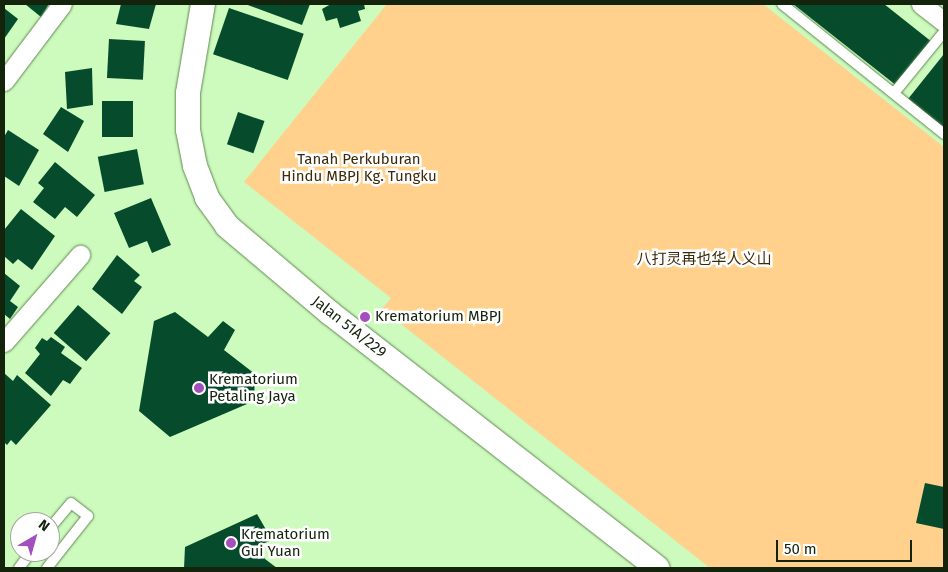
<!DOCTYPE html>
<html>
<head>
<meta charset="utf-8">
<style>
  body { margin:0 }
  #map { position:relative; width:948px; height:572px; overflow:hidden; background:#cdfabd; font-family:"Fira Sans","Noto Sans SC",sans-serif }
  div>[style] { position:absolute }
  .green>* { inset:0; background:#ffd18d }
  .building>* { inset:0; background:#064c2c; transform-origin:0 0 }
  .roads { filter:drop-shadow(0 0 1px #5f874f) drop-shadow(0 0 1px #5f874f) }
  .service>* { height:10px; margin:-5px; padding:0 5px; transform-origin:5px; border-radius:5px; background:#fff }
  .minor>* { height:19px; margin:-9.5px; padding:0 9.5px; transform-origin:9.5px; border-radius:9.5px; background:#fff }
  .tertiary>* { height:24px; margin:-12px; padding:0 12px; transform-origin:12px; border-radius:12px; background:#fff }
  .dots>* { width:14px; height:14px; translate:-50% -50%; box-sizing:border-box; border:2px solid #fff; border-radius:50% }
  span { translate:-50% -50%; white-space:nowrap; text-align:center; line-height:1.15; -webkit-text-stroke:5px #fff; paint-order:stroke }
  .park-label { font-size:15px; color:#3d2a0a }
  .poi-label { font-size:15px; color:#13230c }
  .left { translate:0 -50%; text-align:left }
  .street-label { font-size:15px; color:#13230c }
  .frame { position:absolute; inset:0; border:5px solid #13230c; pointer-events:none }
  .north { position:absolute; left:10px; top:512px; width:50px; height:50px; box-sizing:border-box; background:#fff; border:1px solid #a1a79e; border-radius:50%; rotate:38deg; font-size:14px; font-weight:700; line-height:20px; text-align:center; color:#13230c }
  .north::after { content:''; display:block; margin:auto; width:18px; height:22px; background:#a34fbe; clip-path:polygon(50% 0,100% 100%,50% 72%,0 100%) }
  .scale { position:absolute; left:776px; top:540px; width:136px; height:22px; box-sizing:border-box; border:2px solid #13230c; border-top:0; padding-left:6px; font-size:15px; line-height:18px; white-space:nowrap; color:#13230c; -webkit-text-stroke:4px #fff; paint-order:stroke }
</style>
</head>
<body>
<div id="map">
  <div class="green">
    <i style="clip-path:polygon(387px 4px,763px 4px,944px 147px,944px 568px,710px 568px,382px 309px,391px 298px,244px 182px)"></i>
  </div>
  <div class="building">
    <i style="clip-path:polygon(25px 4px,49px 4px,41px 17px)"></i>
    <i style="clip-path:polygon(121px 4px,156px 4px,149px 29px,116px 24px)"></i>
    <i style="clip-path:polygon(245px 4px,310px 4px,302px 25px)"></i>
    <i style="clip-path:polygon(331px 4px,364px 4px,365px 9px,358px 11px,361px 21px,340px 28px,337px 18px,326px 21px,322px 9px)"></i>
    <i style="clip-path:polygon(793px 4px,884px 4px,932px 42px,897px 86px)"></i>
    <i style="clip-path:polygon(4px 8px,18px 19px,4px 39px)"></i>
    <i style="left:229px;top:8px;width:79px;height:49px;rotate:19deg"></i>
    <i style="left:109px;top:39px;width:36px;height:39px;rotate:3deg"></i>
    <i style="clip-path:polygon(944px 54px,944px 128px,908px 99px)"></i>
    <i style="clip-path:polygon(92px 68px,93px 105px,67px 109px,65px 72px)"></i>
    <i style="left:102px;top:101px;width:31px;height:36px"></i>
    <i style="clip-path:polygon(61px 107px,84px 121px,68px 152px,43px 134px)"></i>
    <i style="left:238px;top:112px;width:28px;height:34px;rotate:19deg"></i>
    <i style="clip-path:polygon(8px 130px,39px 150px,19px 186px,4px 176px,4px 137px)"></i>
    <i style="left:137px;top:149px;width:36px;height:40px;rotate:79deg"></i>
    <i style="clip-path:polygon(55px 162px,95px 195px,77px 217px,65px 207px,55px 219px,33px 202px,44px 188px,38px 183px)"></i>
    <i style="clip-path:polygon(151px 198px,171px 245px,152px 253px,147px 241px,129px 248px,114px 213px)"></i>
    <i style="clip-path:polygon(21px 209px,55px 236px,32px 270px,18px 259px,13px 264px,4px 256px,4px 230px)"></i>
    <i style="clip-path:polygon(117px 255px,140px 275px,134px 281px,142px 287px,122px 314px,92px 289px)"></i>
    <i style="clip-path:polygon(4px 273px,20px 286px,10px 301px,18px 307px,10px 319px,4px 314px)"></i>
    <i style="left:78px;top:305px;width:43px;height:37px;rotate:41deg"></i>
    <i style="clip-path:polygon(175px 312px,208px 337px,223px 321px,235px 330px,224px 350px,255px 374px,254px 401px,170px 437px,139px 411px,154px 321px)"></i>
    <i style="clip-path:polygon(51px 337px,65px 347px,61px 353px,82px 368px,70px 384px,63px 380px,51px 396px,25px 373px,40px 354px,35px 348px,42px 338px,47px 341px)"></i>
    <i style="clip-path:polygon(4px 373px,13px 381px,17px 375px,51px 405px,16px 445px,11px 440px,7px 445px,4px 442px)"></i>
    <i style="clip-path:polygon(925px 483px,944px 487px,944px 529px,916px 523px)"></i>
    <i style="clip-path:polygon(257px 514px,272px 540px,260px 545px,265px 559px,277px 568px,184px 568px,185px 547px)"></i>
  </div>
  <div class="roads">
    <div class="service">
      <i style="left:782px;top:4px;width:208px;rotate:38.7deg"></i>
      <i style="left:894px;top:93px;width:79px;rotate:-50.7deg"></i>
      <i style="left:19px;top:568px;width:20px;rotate:-53deg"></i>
      <i style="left:47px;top:568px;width:66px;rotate:-51.7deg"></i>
      <i style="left:88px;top:516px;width:21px;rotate:-143deg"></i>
      <i style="left:71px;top:503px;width:33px;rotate:130deg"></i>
    </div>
    <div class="minor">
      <i style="left:921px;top:4px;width:29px;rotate:38deg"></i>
      <i style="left:4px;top:81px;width:96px;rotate:-53deg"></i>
      <i style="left:4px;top:342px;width:116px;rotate:-48.9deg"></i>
    </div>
    <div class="tertiary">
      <i style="left:203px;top:4px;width:90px;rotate:99.6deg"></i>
      <i style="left:188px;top:93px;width:37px;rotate:90deg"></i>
      <i style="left:188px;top:130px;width:37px;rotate:79deg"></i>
      <i style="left:195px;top:166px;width:34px;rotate:69deg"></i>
      <i style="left:207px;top:198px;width:34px;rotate:54deg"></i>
      <i style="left:227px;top:226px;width:135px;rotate:40.2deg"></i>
      <i style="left:330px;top:313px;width:415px;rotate:37.9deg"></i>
    </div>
  </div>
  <div class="dots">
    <i style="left:365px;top:317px;background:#a34fbe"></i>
    <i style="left:199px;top:388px;background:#a34fbe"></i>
    <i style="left:231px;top:543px;background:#a34fbe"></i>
  </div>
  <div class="park-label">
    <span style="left:359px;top:168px">Tanah Perkuburan<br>Hindu MBPJ Kg. Tungku</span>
    <span style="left:704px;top:260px">八打灵再也华人义山</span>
  </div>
  <div class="poi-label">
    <span class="left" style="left:375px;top:317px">Krematorium MBPJ</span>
    <span class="left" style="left:209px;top:388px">Krematorium<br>Petaling Jaya</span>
    <span class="left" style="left:241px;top:543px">Krematorium<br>Gui Yuan</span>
  </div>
  <div class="street-label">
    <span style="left:349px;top:327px;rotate:38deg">Jalan 51A/229</span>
  </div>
  <div class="frame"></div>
  <div class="north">N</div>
  <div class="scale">50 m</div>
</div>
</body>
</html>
